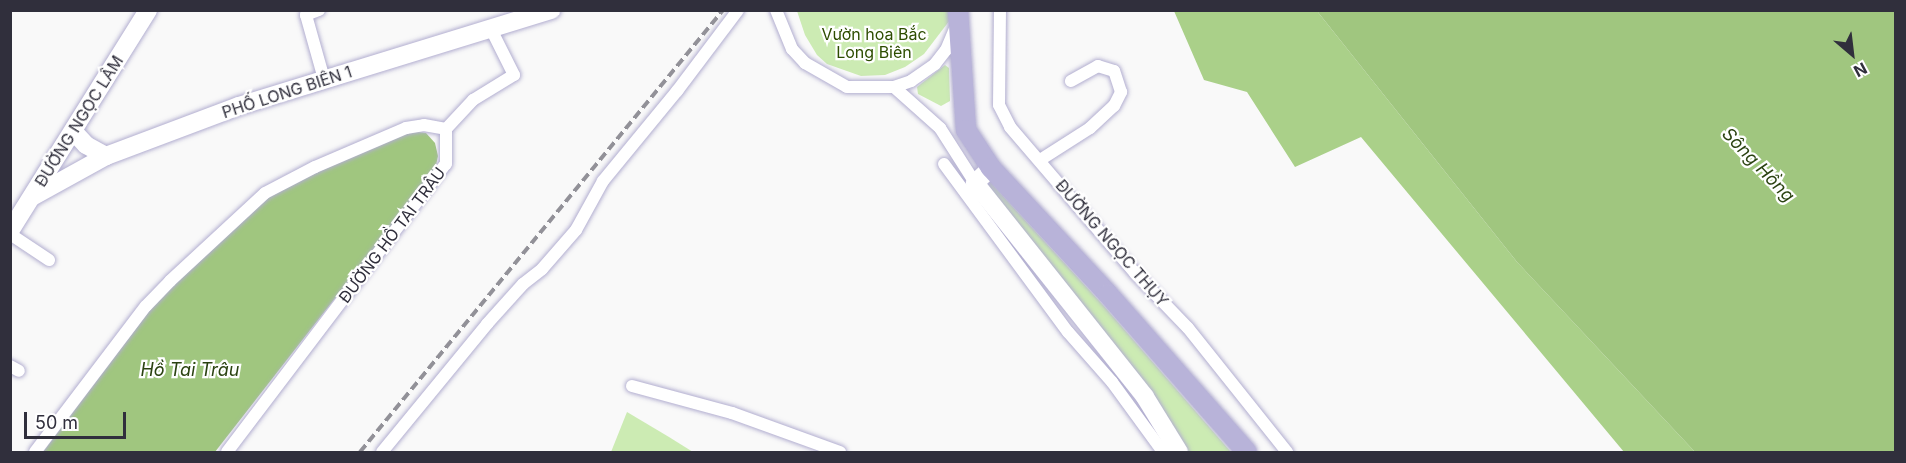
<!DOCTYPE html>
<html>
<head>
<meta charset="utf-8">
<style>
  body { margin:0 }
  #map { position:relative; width:1906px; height:463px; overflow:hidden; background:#f9f9f9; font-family:Inter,sans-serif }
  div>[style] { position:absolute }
  .green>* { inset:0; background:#ccebb3 }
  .forest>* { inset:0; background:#aad089 }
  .water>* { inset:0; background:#a0c67f }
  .roads { filter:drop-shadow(0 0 2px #b2aed0) drop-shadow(0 0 2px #b2aed0) }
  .street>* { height:12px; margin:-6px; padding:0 6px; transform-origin:6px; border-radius:6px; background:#fff }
  .secondary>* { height:18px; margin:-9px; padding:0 9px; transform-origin:9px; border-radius:9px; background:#fff }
  .primary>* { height:20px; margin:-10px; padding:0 10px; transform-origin:10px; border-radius:10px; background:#b8b3d9 }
  .rail>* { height:4px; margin-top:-2px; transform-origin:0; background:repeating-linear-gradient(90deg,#929198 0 9px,transparent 0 13.5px) }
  span { translate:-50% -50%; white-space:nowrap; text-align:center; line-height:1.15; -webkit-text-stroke:4.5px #fff; paint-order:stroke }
  .park-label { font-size:16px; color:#2d4d00 }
  .street-label { font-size:16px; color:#302f3c }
  .water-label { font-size:18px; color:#2b4311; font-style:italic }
  .frame { position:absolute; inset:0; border:12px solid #302f3c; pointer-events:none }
  .north { position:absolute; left:1822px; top:24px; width:60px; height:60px; -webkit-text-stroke:4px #fff; paint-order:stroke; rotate:152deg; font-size:16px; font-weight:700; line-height:24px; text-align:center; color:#302f3c }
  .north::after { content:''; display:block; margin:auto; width:21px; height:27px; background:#302f3c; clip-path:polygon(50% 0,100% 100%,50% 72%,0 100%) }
  .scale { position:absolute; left:24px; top:412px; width:102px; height:27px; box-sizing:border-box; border:3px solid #302f3c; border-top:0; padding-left:8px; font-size:18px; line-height:21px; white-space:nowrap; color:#302f3c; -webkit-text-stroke:4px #fff; paint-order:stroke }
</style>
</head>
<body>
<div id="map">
  <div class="green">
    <i style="clip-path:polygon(797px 11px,952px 11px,950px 20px,924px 54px,905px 67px,885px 75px,861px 76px,827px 64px,817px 55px,805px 35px)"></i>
    <i style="clip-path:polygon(945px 65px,949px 68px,950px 101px,941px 106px,918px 94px,917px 87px)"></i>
    <i style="clip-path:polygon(991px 183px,1103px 305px,1231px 452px,1185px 452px,987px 185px)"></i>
    <i style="clip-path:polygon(627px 412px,669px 437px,693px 452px,611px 452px)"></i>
  </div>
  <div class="forest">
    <i style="clip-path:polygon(1174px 11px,1317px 11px,1517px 262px,1695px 452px,1624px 452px,1361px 137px,1295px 167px,1247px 92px,1204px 80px)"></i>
  </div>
  <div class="water">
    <i style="clip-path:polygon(1317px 11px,1895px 11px,1895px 452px,1695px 452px,1517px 262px)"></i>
    <i style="clip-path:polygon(409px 131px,426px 133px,435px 143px,438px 156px,435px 170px,215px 452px,43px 452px,159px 298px,264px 200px,280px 189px)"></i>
  </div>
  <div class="roads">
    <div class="street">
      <i style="left:319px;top:10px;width:14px;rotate:159deg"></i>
      <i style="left:306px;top:15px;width:66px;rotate:74.3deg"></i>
      <i style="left:776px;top:10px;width:42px;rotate:67.7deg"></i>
      <i style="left:792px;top:49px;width:19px;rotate:47deg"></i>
      <i style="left:805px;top:63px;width:48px;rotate:29.7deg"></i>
      <i style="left:847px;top:87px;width:47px"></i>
      <i style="left:894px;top:87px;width:18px;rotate:-19deg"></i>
      <i style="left:911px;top:81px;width:29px;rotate:-35deg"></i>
      <i style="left:935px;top:64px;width:18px;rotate:-52deg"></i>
      <i style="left:946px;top:50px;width:26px;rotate:-67deg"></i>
      <i style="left:1000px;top:10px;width:95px;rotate:90.6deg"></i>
      <i style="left:999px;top:105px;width:25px;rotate:63deg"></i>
      <i style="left:1010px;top:127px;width:192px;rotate:49.4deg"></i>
      <i style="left:1135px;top:273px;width:76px;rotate:46.1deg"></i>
      <i style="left:1188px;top:328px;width:159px;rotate:51.4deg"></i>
      <i style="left:894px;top:87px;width:62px;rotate:41.7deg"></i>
      <i style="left:940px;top:128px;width:65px;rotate:57.5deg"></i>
      <i style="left:446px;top:129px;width:40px;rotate:-47deg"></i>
      <i style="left:473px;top:100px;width:48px;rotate:-31.4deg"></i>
      <i style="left:514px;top:75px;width:51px;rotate:-116.6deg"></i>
      <i style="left:1040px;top:160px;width:59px;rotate:-32.6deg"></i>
      <i style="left:1090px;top:128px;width:33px;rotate:-43deg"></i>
      <i style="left:1114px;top:106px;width:16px;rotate:-63deg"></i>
      <i style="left:1121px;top:92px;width:22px;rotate:-108deg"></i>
      <i style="left:1114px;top:71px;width:17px;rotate:-163deg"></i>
      <i style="left:1098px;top:66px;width:31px;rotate:151deg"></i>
      <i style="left:944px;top:164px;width:209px;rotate:53.6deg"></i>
      <i style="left:1068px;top:332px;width:67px;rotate:48.7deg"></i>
      <i style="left:1112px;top:382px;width:87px;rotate:53.9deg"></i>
      <i style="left:10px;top:234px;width:47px;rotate:33.7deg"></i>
      <i style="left:10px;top:366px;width:10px;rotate:29deg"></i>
      <i style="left:632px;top:386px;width:104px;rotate:15.1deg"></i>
      <i style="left:732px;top:413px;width:115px;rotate:19.9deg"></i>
      <i style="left:35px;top:452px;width:183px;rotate:-52.8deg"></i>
      <i style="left:146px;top:306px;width:35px;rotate:-46deg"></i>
      <i style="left:170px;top:281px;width:129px;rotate:-42.8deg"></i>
      <i style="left:265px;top:193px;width:56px;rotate:-27.5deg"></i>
      <i style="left:315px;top:167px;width:99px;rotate:-23.2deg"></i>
      <i style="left:406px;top:128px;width:18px;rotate:-9deg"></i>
      <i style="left:424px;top:125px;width:22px;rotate:10deg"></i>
      <i style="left:227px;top:452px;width:362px;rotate:-52.8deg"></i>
      <i style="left:446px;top:164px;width:35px;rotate:-90deg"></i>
      <i style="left:382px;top:452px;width:166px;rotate:-50.6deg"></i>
      <i style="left:487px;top:324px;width:54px;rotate:-48deg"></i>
      <i style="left:523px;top:284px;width:24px;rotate:-38deg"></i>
      <i style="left:542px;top:269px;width:52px;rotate:-48.9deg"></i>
      <i style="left:576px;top:230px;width:56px;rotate:-61.1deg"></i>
      <i style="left:603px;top:181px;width:117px;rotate:-50.6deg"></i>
      <i style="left:677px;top:91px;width:101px;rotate:-53deg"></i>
    </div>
    <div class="secondary">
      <i style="left:73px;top:131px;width:19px;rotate:47deg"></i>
      <i style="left:86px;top:145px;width:23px;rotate:29deg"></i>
      <i style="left:991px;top:168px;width:22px;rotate:137deg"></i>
      <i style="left:975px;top:183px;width:273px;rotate:51.5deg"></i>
      <i style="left:1145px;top:397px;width:65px;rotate:58.3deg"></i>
      <i style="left:32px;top:197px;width:85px;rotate:-29deg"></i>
      <i style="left:106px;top:156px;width:142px;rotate:-20.6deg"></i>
      <i style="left:239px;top:106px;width:327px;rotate:-17.1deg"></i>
      <i style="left:10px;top:231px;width:261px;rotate:-58deg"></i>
    </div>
    <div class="primary">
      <i style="left:958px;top:10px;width:120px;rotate:86.2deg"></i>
      <i style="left:966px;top:130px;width:45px;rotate:56.7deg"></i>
      <i style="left:991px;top:168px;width:172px;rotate:47.1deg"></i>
      <i style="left:1108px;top:294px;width:210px;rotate:48.7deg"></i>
    </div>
  </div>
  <div class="rail">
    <i style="left:360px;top:452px;width:572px;rotate:-50.6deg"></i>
  </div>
  <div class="park-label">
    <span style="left:874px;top:43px">Vườn hoa Bắc<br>Long Biên</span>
  </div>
  <div class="street-label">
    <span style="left:287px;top:92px;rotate:-18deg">PHỐ LONG BIÊN 1</span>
    <span style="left:79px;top:121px;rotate:-58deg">ĐƯỜNG NGỌC LÂM</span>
    <span style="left:392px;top:235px;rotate:-53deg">ĐƯỜNG HỒ TAI TRÂU</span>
    <span style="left:1112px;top:243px;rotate:49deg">ĐƯỜNG NGỌC THỤY</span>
  </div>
  <div class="water-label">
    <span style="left:1758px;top:165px;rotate:46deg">Sông Hồng</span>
    <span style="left:190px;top:370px">Hồ Tai Trâu</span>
  </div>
  <div class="frame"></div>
  <div class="north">N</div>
  <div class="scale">50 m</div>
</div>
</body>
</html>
